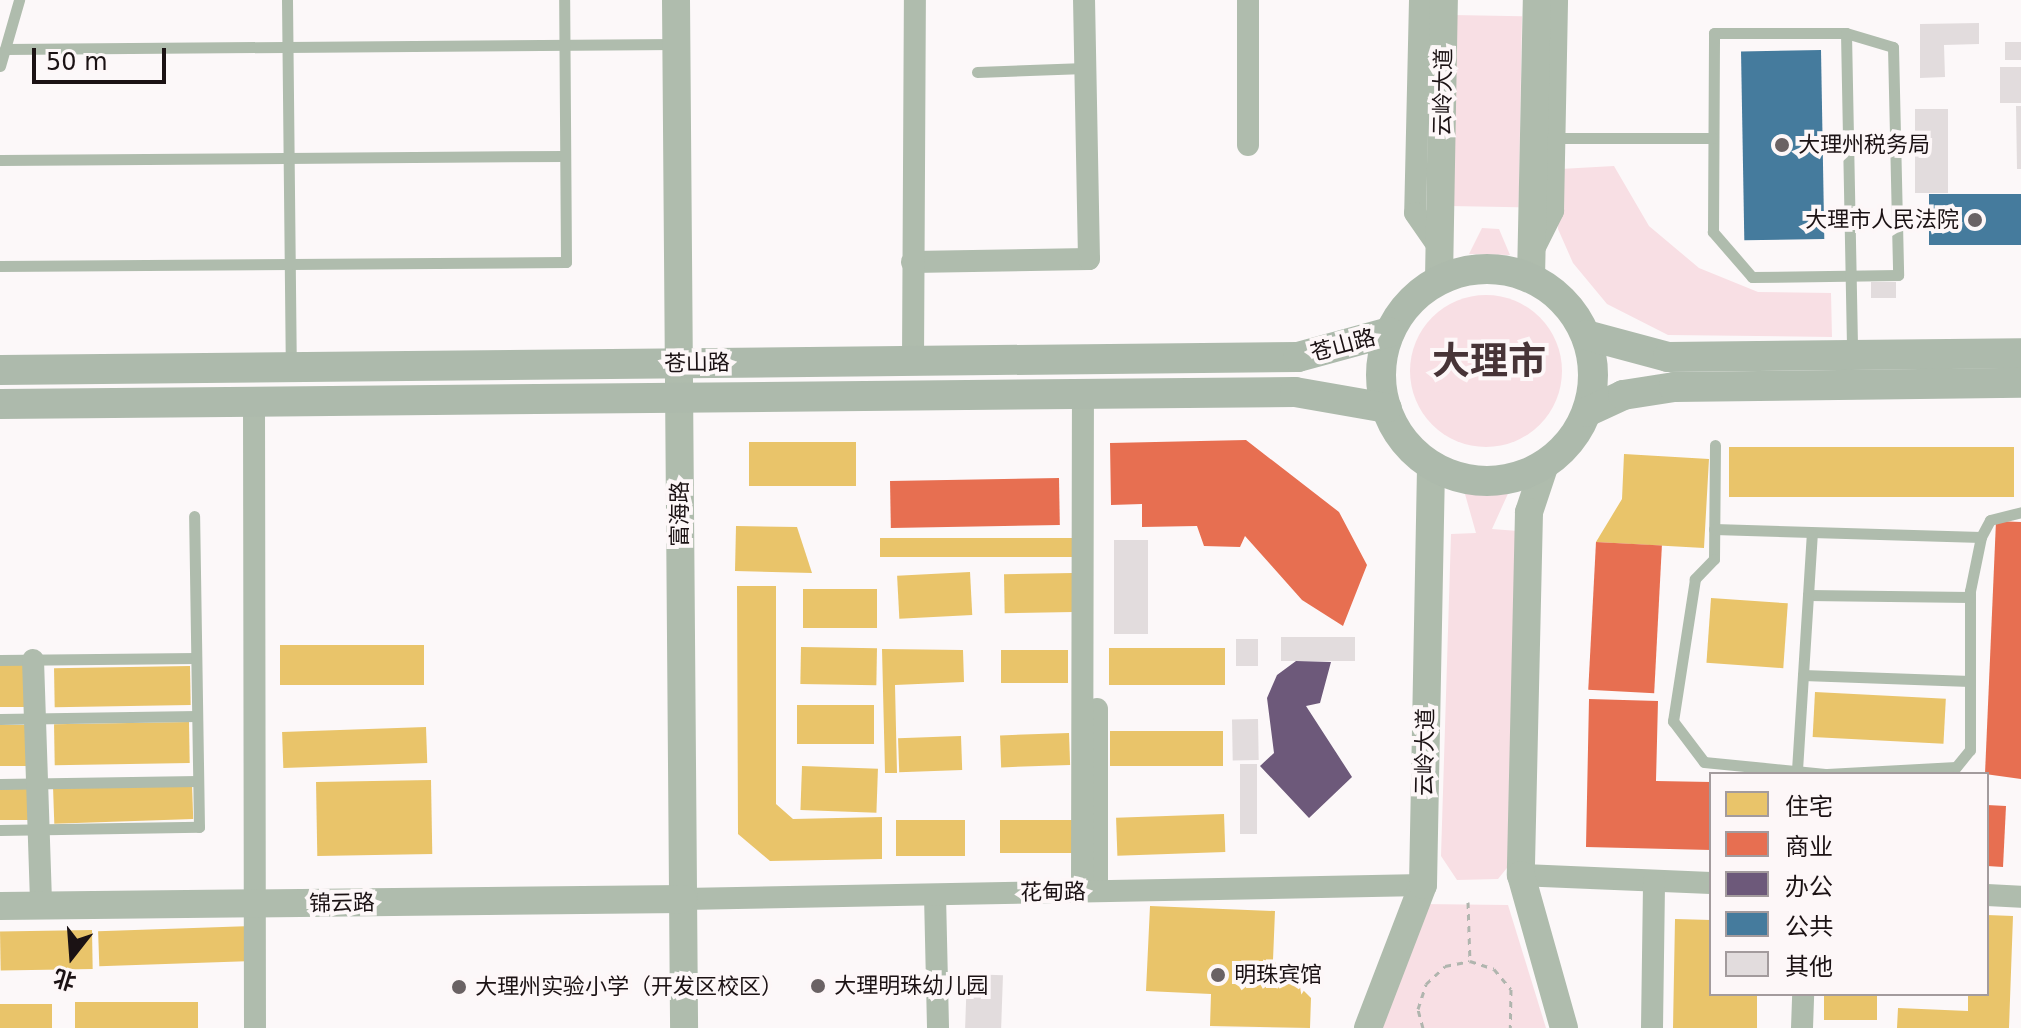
<!DOCTYPE html>
<html>
<head>
<meta charset="utf-8">
<style>
  body { margin:0 }
  #map { position:relative; width:2021px; height:1028px; overflow:hidden; background:#fcf8f9; font-family:"DejaVu Sans","Noto Sans SC",sans-serif }
  div>[style] { position:absolute }
  .green>* { inset:0; background:#f8dfe4; transform-origin:0 0 }
  .round { border-radius:50% }
  .homes>* { inset:0; background:#e9c46a; transform-origin:0 0 }
  .shops>* { inset:0; background:#e76f51; transform-origin:0 0 }
  .offices>* { inset:0; background:#6d597a }
  .public>* { inset:0; background:#457b9d; transform-origin:0 0 }
  .building>* { inset:0; background:#e2dcdd; transform-origin:0 0 }
  .path>* { height:3px; margin-top:-1.5px; transform-origin:0; background:repeating-linear-gradient(90deg,#b0b5ae 0 6px,transparent 0 12px) }
  .service>* { height:11px; margin:-5.5px; padding:0 5.5px; transform-origin:5.5px; border-radius:5.5px; background:#afbcad }
  .minor>* { height:22px; margin:-11px; padding:0 11px; transform-origin:11px; border-radius:11px; background:#afbcad }
  .tertiary>* { height:28px; margin:-14px; padding:0 14px; transform-origin:14px; border-radius:14px; background:#afbcad }
  .secondary>* { height:30px; margin:-15px; padding:0 15px; transform-origin:15px; border-radius:15px; background:#adbaac }
  .secondary>.ring { margin:-15px; padding:0; box-sizing:content-box; background:none; border:30px solid #adbaac; border-radius:50% }
  .dots>* { width:22px; height:22px; translate:-50% -50%; box-sizing:border-box; border:4px solid #fdf7f8; border-radius:50% }
  span { translate:-50% -50%; white-space:nowrap; text-align:center; line-height:1.15; -webkit-text-stroke:8px #fdf7f8; paint-order:stroke }
  .street-label { font-size:22px; color:#1b1214 }
  .poi-label { font-size:22px; color:#1b1214 }
  .left { translate:0 -50%; text-align:left }
  .right { translate:-100% -50%; text-align:right }
  .town-label { font-size:38px; color:#473437; font-weight:700 }
  .legend { position:absolute; left:1709px; top:772px; width:280px; height:224px; box-sizing:border-box; background:#fdf7f8; border:2px solid #a39b9d; margin:0; padding:10px 14px; list-style:none; font-size:24px; color:#1b1214 }
  .legend li { display:flex; align-items:center; gap:16px; height:40px }
  .legend b { width:40px; border:2px solid #a39b9d }
  .north { position:absolute; left:32px; top:916px; width:80px; height:80px; -webkit-text-stroke:6px #fdf7f8; paint-order:stroke; rotate:197deg; font-size:22px; font-weight:700; line-height:32px; text-align:center; color:#1b1214 }
  .north::after { content:''; display:block; margin:auto; width:28px; height:36px; background:#1b1214; clip-path:polygon(50% 0,100% 100%,50% 72%,0 100%) }
  .scale { position:absolute; left:32px; top:48px; width:134px; height:36px; box-sizing:border-box; border:4px solid #1b1214; border-top:0; padding-left:10px; font-size:24px; line-height:28px; white-space:nowrap; color:#1b1214; -webkit-text-stroke:6px #fdf7f8; paint-order:stroke }
</style>
</head>
<body>
<div id="map">
  <div class="green">
    <i style="left:1453px;top:15px;width:69px;height:191px;rotate:1deg"></i>
    <i style="clip-path:polygon(1614px 166px,1649px 226px,1699px 268px,1758px 292px,1831px 293px,1832px 337px,1668px 335px,1607px 304px,1573px 263px,1558px 229px,1560px 169px)"></i>
    <i style="clip-path:polygon(1482px 228px,1499px 229px,1510px 255px,1469px 254px)"></i>
    <i class="round" style="left:1410px;top:295px;width:152px;height:152px"></i>
    <i style="clip-path:polygon(1463px 487px,1511px 487px,1492px 529px,1518px 531px,1515px 858px,1498px 879px,1457px 880px,1441px 856px,1451px 534px,1476px 533px)"></i>
    <i style="clip-path:polygon(1422px 904px,1508px 905px,1546px 1028px,1380px 1028px)"></i>
  </div>
  <div class="homes">
    <i style="left:749px;top:442px;width:107px;height:44px"></i>
    <i style="left:1729px;top:447px;width:285px;height:50px"></i>
    <i style="clip-path:polygon(1624px 454px,1709px 459px,1704px 548px,1596px 542px,1622px 499px)"></i>
    <i style="clip-path:polygon(736px 526px,797px 527px,812px 573px,735px 571px)"></i>
    <i style="left:1073px;top:538px;width:19px;height:193px;rotate:90deg"></i>
    <i style="left:970px;top:572px;width:43px;height:73px;rotate:87deg"></i>
    <i style="left:1073px;top:573px;width:39px;height:69px;rotate:89deg"></i>
    <i style="clip-path:polygon(737px 586px,776px 586px,776px 804px,793px 819px,882px 817px,882px 859px,770px 861px,738px 834px)"></i>
    <i style="left:803px;top:589px;width:74px;height:39px"></i>
    <i style="left:1711px;top:598px;width:77px;height:65px;rotate:4deg"></i>
    <i style="left:280px;top:645px;width:144px;height:40px"></i>
    <i style="left:801px;top:647px;width:76px;height:37px;rotate:1deg"></i>
    <i style="left:1109px;top:648px;width:116px;height:37px"></i>
    <i style="clip-path:polygon(882px 649px,963px 650px,964px 682px,895px 685px,897px 773px,885px 773px)"></i>
    <i style="left:1001px;top:650px;width:67px;height:33px"></i>
    <i style="left:0;top:664px;width:27px;height:43px"></i>
    <i style="left:190px;top:666px;width:39px;height:136px;rotate:89deg"></i>
    <i style="left:1815px;top:692px;width:131px;height:45px;rotate:3deg"></i>
    <i style="left:797px;top:705px;width:77px;height:39px"></i>
    <i style="left:189px;top:722px;width:41px;height:135px;rotate:89deg"></i>
    <i style="left:0;top:725px;width:31px;height:41px"></i>
    <i style="left:426px;top:727px;width:36px;height:144px;rotate:88deg"></i>
    <i style="left:1223px;top:731px;width:35px;height:113px;rotate:90deg"></i>
    <i style="left:1069px;top:733px;width:32px;height:69px;rotate:88deg"></i>
    <i style="left:961px;top:736px;width:34px;height:63px;rotate:88deg"></i>
    <i style="left:802px;top:766px;width:76px;height:44px;rotate:2deg"></i>
    <i style="left:431px;top:780px;width:74px;height:115px;rotate:89deg"></i>
    <i style="left:0;top:784px;width:31px;height:36px"></i>
    <i style="left:192px;top:784px;width:35px;height:139px;rotate:88deg"></i>
    <i style="left:1224px;top:814px;width:38px;height:108px;rotate:88deg"></i>
    <i style="left:896px;top:820px;width:69px;height:36px"></i>
    <i style="left:1000px;top:820px;width:75px;height:33px"></i>
    <i style="clip-path:polygon(1150px 906px,1275px 911px,1273px 960px,1311px 998px,1310px 1028px,1210px 1026px,1211px 994px,1146px 991px)"></i>
    <i style="clip-path:polygon(1987px 915px,2013px 916px,2009px 1028px,1897px 1028px,1898px 1008px,1968px 1011px,1968px 994px,1987px 994px)"></i>
    <i style="clip-path:polygon(1675px 919px,1711px 920px,1711px 994px,1757px 994px,1757px 1028px,1673px 1028px)"></i>
    <i style="left:252px;top:926px;width:35px;height:154px;rotate:88deg"></i>
    <i style="left:92px;top:930px;width:39px;height:92px;rotate:89deg"></i>
    <i style="left:1824px;top:994px;width:53px;height:26px"></i>
    <i style="left:198px;top:1002px;width:26px;height:123px;rotate:90deg"></i>
    <i style="left:52px;top:1004px;width:24px;height:52px;rotate:90deg"></i>
  </div>
  <div class="shops">
    <i style="clip-path:polygon(1246px 440px,1339px 512px,1367px 565px,1343px 626px,1302px 600px,1245px 536px,1240px 547px,1204px 546px,1197px 526px,1142px 527px,1142px 504px,1111px 505px,1110px 443px)"></i>
    <i style="left:1059px;top:478px;width:47px;height:169px;rotate:89deg"></i>
    <i style="clip-path:polygon(1996px 521px,2021px 522px,2021px 779px,1985px 774px)"></i>
    <i style="left:1596px;top:542px;width:66px;height:148px;rotate:3deg"></i>
    <i style="clip-path:polygon(1589px 699px,1658px 701px,1656px 781px,1711px 782px,1711px 850px,1586px 847px)"></i>
    <i style="clip-path:polygon(1987px 805px,2006px 806px,2003px 867px,1987px 866px)"></i>
  </div>
  <div class="offices">
    <i style="clip-path:polygon(1296px 661px,1331px 662px,1320px 703px,1306px 706px,1352px 777px,1309px 818px,1260px 766px,1274px 753px,1267px 698px,1277px 675px)"></i>
  </div>
  <div class="public">
    <i style="left:1821px;top:50px;width:189px;height:80px;rotate:89deg"></i>
    <i style="left:2021px;top:194px;width:51px;height:92px;rotate:90deg"></i>
  </div>
  <div class="building">
    <i style="clip-path:polygon(1979px 23px,1979px 44px,1944px 45px,1945px 77px,1920px 78px,1920px 24px)"></i>
    <i style="left:2021px;top:42px;width:18px;height:16px;rotate:90deg"></i>
    <i style="left:2000px;top:67px;width:21px;height:36px"></i>
    <i style="clip-path:polygon(2016px 106px,2021px 106px,2021px 169px,2017px 169px)"></i>
    <i style="left:1915px;top:109px;width:33px;height:84px"></i>
    <i style="left:1896px;top:282px;width:16px;height:25px;rotate:90deg"></i>
    <i style="left:1114px;top:540px;width:34px;height:94px"></i>
    <i style="left:1281px;top:637px;width:74px;height:24px"></i>
    <i style="left:1236px;top:639px;width:22px;height:27px"></i>
    <i style="left:1258px;top:719px;width:41px;height:26px;rotate:89deg"></i>
    <i style="left:1240px;top:764px;width:17px;height:70px"></i>
    <i style="left:967px;top:974px;width:36px;height:54px;rotate:2deg"></i>
  </div>
  <div class="path">
    <i style="left:1468px;top:902px;width:59px;rotate:88.1deg"></i>
    <i style="left:1423px;top:1028px;width:20px;rotate:-105deg"></i>
    <i style="left:1418px;top:1009px;width:26px;rotate:-72deg"></i>
    <i style="left:1426px;top:984px;width:26px;rotate:-43deg"></i>
    <i style="left:1445px;top:966px;width:25px;rotate:-11deg"></i>
    <i style="left:1470px;top:961px;width:25px;rotate:18deg"></i>
    <i style="left:1494px;top:969px;width:26px;rotate:50deg"></i>
    <i style="left:1511px;top:989px;width:39px;rotate:91deg"></i>
  </div>
  <div class="service">
    <i style="left:287px;top:0;width:367px;rotate:89.4deg"></i>
    <i style="left:1714px;top:33px;width:132px"></i>
    <i style="left:1846px;top:33px;width:49px;rotate:16.6deg"></i>
    <i style="left:1893px;top:47px;width:228px;rotate:88.7deg"></i>
    <i style="left:1898px;top:275px;width:146px;rotate:179.2deg"></i>
    <i style="left:1752px;top:277px;width:60px;rotate:-130.9deg"></i>
    <i style="left:1713px;top:232px;width:199px;rotate:-89.7deg"></i>
    <i style="left:1846px;top:33px;width:322px;rotate:88.9deg"></i>
    <i style="left:5px;top:49px;width:671px;rotate:-0.43deg"></i>
    <i style="left:0;top:66px;width:69px;rotate:-73.9deg"></i>
    <i style="left:977px;top:72px;width:108px;rotate:-2.1deg"></i>
    <i style="left:1555px;top:138px;width:157px"></i>
    <i style="left:0;top:160px;width:565px;rotate:-0.41deg"></i>
    <i style="left:0;top:266px;width:566px;rotate:-0.4deg"></i>
    <i style="left:566px;top:262px;width:262px;rotate:-90.4deg"></i>
    <i style="left:1715px;top:445px;width:114px;rotate:90.5deg"></i>
    <i style="left:1714px;top:559px;width:28px;rotate:134deg"></i>
    <i style="left:1695px;top:579px;width:144px;rotate:98.8deg"></i>
    <i style="left:1673px;top:721px;width:51px;rotate:52.9deg"></i>
    <i style="left:1704px;top:762px;width:124px;rotate:5.6deg"></i>
    <i style="left:1827px;top:774px;width:129px;rotate:-3.1deg"></i>
    <i style="left:1956px;top:767px;width:22px;rotate:-51deg"></i>
    <i style="left:1970px;top:750px;width:159px;rotate:-90deg"></i>
    <i style="left:1970px;top:591px;width:55px;rotate:-78.5deg"></i>
    <i style="left:1981px;top:537px;width:19px;rotate:-62deg"></i>
    <i style="left:1990px;top:520px;width:32px;rotate:-14deg"></i>
    <i style="left:1714px;top:529px;width:267px;rotate:1.7deg"></i>
    <i style="left:1808px;top:595px;width:162px;rotate:0.7deg"></i>
    <i style="left:0;top:660px;width:196px;rotate:-0.6deg"></i>
    <i style="left:1803px;top:675px;width:167px;rotate:2.1deg"></i>
    <i style="left:0;top:719px;width:197px;rotate:-0.9deg"></i>
    <i style="left:1797px;top:770px;width:236px;rotate:-86.4deg"></i>
    <i style="left:0;top:784px;width:198px;rotate:-0.9deg"></i>
    <i style="left:0;top:830px;width:199px;rotate:-0.9deg"></i>
    <i style="left:199px;top:827px;width:311px;rotate:-90.9deg"></i>
  </div>
  <div class="minor">
    <i style="left:1248px;top:0;width:145px;rotate:90deg"></i>
    <i style="left:1420px;top:0;width:213px;rotate:91.3deg"></i>
    <i style="left:1415px;top:213px;width:44px;rotate:55.2deg"></i>
    <i style="left:1533px;top:251px;width:45px;rotate:-63.4deg"></i>
    <i style="left:1553px;top:211px;width:211px;rotate:-88.9deg"></i>
    <i style="left:912px;top:262px;width:177px;rotate:-1deg"></i>
    <i style="left:1089px;top:259px;width:259px;rotate:-91.1deg"></i>
    <i style="left:913px;top:361px;width:361px;rotate:-89.7deg"></i>
    <i style="left:254px;top:401px;width:627px;rotate:89.91deg"></i>
    <i style="left:33px;top:660px;width:246px;rotate:88.1deg"></i>
    <i style="left:1521px;top:875px;width:190px;rotate:2.4deg"></i>
    <i style="left:1097px;top:891px;width:182px;rotate:-90deg"></i>
    <i style="left:1082px;top:892px;width:500px;rotate:-89.89deg"></i>
    <i style="left:935px;top:895px;width:133px;rotate:88.7deg"></i>
    <i style="left:1987px;top:895px;width:34px;rotate:3deg"></i>
    <i style="left:683px;top:899px;width:740px;rotate:-1.08deg"></i>
    <i style="left:1652px;top:1028px;width:147px;rotate:-89.2deg"></i>
    <i style="left:1802px;top:1028px;width:34px;rotate:-88deg"></i>
  </div>
  <div class="tertiary">
    <i style="left:676px;top:0;width:1028px;rotate:89.55deg"></i>
    <i style="left:1531px;top:278px;width:278px;rotate:-88.8deg"></i>
    <i style="left:1439px;top:279px;width:279px;rotate:-89deg"></i>
    <i style="left:1545px;top:464px;width:51px;rotate:108.4deg"></i>
    <i style="left:1529px;top:512px;width:363px;rotate:91.3deg"></i>
    <i style="left:1521px;top:875px;width:159px;rotate:74.3deg"></i>
    <i style="left:0;top:906px;width:683px;rotate:-0.59deg"></i>
    <i style="left:1368px;top:1028px;width:153px;rotate:-69deg"></i>
    <i style="left:1423px;top:885px;width:420px;rotate:-88.9deg"></i>
  </div>
  <div class="secondary">
    <i class="ring" style="left:1381px;top:269px;width:182px;height:182px"></i>
    <i style="left:1586px;top:335px;width:85px;rotate:15deg"></i>
    <i style="left:1668px;top:357px;width:353px;rotate:-0.6deg"></i>
    <i style="left:0;top:370px;width:1298px;rotate:-0.57deg"></i>
    <i style="left:1298px;top:357px;width:95px;rotate:-15.2deg"></i>
    <i style="left:0;top:404px;width:1295px;rotate:-0.53deg"></i>
    <i style="left:1295px;top:392px;width:93px;rotate:9.9deg"></i>
    <i style="left:1587px;top:412px;width:40px;rotate:-25deg"></i>
    <i style="left:1623px;top:395px;width:52px;rotate:-8.9deg"></i>
    <i style="left:1674px;top:387px;width:347px;rotate:-0.7deg"></i>
  </div>
  <div class="dots">
    <i style="left:1782px;top:145px;background:#6a6264"></i>
    <i style="left:1975px;top:220px;background:#6a6264"></i>
    <i style="left:1218px;top:975px;background:#6a6264"></i>
    <i style="left:818px;top:986px;background:#6a6264"></i>
    <i style="left:459px;top:987px;background:#6a6264"></i>
  </div>
  <div class="street-label">
    <span style="left:1443px;top:92px;rotate:-89deg">云岭大道</span>
    <span style="left:1343px;top:345px;rotate:-15deg">苍山路</span>
    <span style="left:697px;top:363px;rotate:-1deg">苍山路</span>
    <span style="left:680px;top:514px;rotate:-90deg">富海路</span>
    <span style="left:1425px;top:752px;rotate:-89deg">云岭大道</span>
    <span style="left:1053px;top:892px;rotate:-1deg">花甸路</span>
    <span style="left:342px;top:903px;rotate:-1deg">锦云路</span>
  </div>
  <div class="poi-label">
    <span class="left" style="left:1798px;top:145px">大理州税务局</span>
    <span class="right" style="left:1959px;top:220px">大理市人民法院</span>
    <span class="left" style="left:1234px;top:975px">明珠宾馆</span>
    <span class="left" style="left:834px;top:986px">大理明珠幼儿园</span>
    <span class="left" style="left:475px;top:987px">大理州实验小学（开发区校区）</span>
  </div>
  <div class="town-label">
    <span style="left:1489px;top:362px">大理市</span>
  </div>
  <ul class="legend">
  <li><b style="height:22px;background:#e9c46a"></b>住宅</li>
  <li><b style="height:22px;background:#e76f51"></b>商业</li>
  <li><b style="height:22px;background:#6d597a"></b>办公</li>
  <li><b style="height:22px;background:#457b9d"></b>公共</li>
  <li><b style="height:22px;background:#e2dcdd"></b>其他</li>
  </ul>
  <div class="north">北</div>
  <div class="scale">50 m</div>
</div>
</body>
</html>
